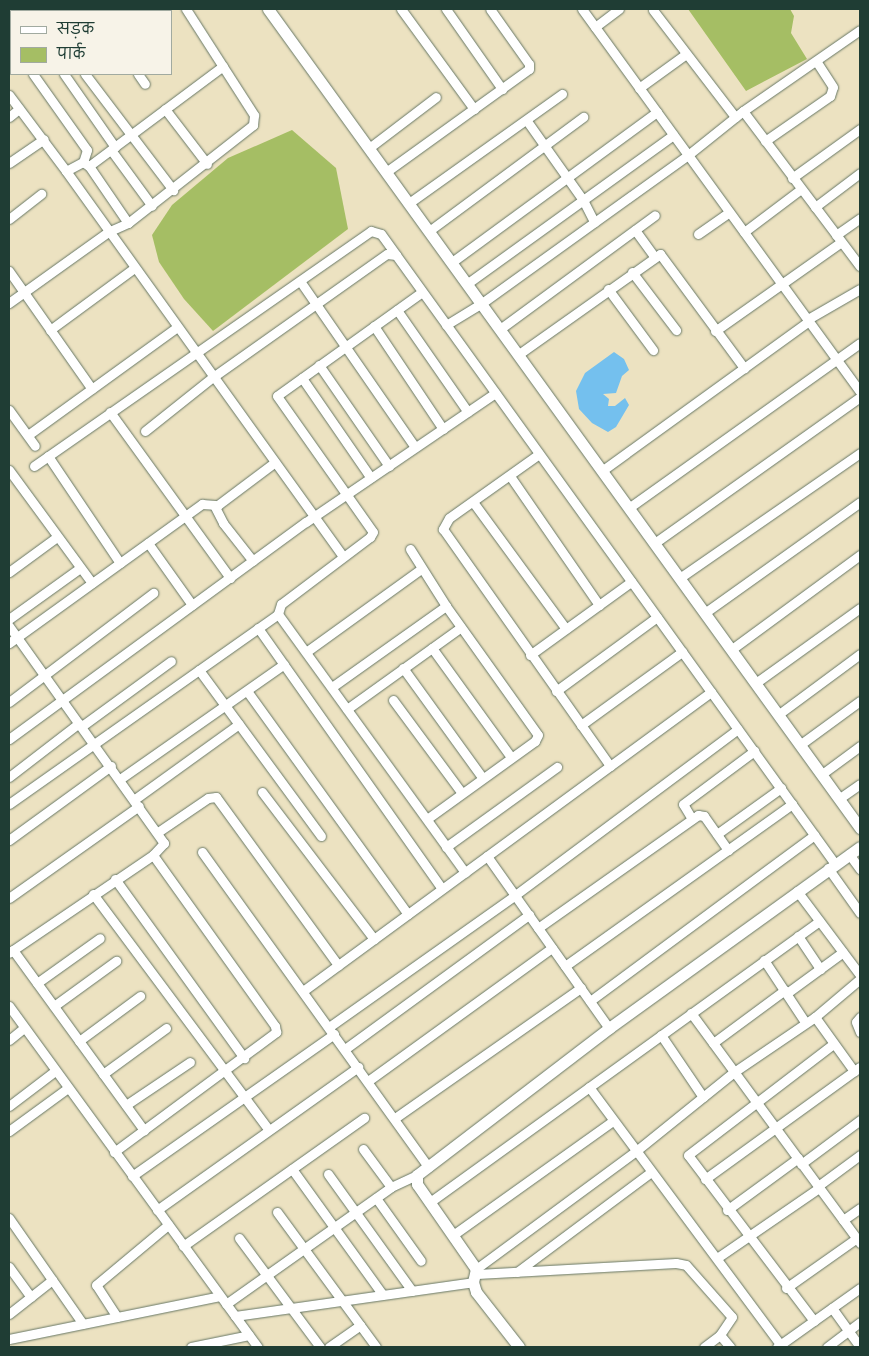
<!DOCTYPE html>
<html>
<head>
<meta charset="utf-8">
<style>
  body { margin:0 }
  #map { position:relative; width:869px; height:1356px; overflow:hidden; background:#ece2c1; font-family:Mali,"Playpen Sans Deva",sans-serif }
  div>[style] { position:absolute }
  .green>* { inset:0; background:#a5be64 }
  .water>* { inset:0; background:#74c0ee }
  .roads { filter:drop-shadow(0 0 1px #677765) drop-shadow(0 0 1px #677765) }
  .minor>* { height:9px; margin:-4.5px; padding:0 4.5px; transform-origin:4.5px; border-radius:4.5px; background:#fff }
  .tertiary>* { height:11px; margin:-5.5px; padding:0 5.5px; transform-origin:5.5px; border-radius:5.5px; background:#fff }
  span { translate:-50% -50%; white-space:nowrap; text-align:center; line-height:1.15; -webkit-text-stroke:5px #f7f3e8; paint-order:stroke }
  .frame { position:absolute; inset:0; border:10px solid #1f3d34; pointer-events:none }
  .legend { position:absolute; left:10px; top:10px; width:162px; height:65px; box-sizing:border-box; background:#f7f3e8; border:1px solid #a1aaa0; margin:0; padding:6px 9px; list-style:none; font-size:15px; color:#1f3d34 }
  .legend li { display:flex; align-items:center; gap:10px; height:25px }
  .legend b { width:25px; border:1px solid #a1aaa0 }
</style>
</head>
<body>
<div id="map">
  <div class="green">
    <i style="clip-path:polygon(688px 9px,790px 9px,794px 16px,791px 33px,807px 59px,746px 91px)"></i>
    <i style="clip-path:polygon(292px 130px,336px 168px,348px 229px,213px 331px,184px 299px,159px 262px,152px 235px,172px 205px,228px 158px)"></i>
  </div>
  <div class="water">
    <i style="clip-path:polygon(614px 352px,624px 359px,629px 370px,622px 376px,616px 393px,603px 394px,609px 399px,608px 406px,615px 406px,625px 398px,629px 405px,616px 427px,608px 432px,592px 423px,579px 409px,576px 391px,585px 373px)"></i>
  </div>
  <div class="roads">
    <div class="minor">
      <i style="left:401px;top:9px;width:124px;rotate:53.9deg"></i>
      <i style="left:446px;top:9px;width:98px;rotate:55deg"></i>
      <i style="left:582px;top:9px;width:472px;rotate:54deg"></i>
      <i style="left:653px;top:10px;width:135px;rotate:52.5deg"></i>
      <i style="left:595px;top:27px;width:30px;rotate:-37deg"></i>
      <i style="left:33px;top:74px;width:93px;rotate:54.6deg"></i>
      <i style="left:87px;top:150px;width:13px;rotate:108deg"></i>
      <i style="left:64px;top:74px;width:89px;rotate:55.1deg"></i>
      <i style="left:85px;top:74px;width:146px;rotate:52.8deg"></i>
      <i style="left:138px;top:74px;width:12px;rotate:55deg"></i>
      <i style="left:639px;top:88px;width:58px;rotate:-35.9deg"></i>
      <i style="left:9px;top:95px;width:95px;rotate:53.1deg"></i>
      <i style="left:66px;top:171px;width:19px;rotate:-28deg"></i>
      <i style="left:83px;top:162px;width:7px;rotate:34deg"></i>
      <i style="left:89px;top:166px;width:69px;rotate:55.6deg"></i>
      <i style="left:128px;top:223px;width:22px;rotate:156deg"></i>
      <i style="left:108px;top:232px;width:122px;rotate:144.4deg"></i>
      <i style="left:165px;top:109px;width:69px;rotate:52.6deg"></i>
      <i style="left:743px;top:111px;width:194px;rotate:53deg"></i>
      <i style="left:9px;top:117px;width:13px;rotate:-39deg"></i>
      <i style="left:527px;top:121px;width:97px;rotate:54.7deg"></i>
      <i style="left:583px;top:200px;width:25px;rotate:63deg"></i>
      <i style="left:765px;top:141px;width:79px;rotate:-34.7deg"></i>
      <i style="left:830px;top:96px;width:9px;rotate:-72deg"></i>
      <i style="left:833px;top:87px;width:31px;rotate:-123deg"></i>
      <i style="left:369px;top:148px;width:84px;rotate:-37.3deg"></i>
      <i style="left:111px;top:150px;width:69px;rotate:53.8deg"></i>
      <i style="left:9px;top:163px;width:42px;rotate:-34.4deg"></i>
      <i style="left:89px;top:166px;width:167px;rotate:-36.7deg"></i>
      <i style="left:66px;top:171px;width:474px;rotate:54.3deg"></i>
      <i style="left:386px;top:172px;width:176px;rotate:-35.8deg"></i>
      <i style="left:529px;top:69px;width:5px;rotate:-90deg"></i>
      <i style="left:529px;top:64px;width:67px;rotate:-125.3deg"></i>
      <i style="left:792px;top:178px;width:84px;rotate:-35.8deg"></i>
      <i style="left:409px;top:203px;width:188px;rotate:-35.5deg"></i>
      <i style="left:815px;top:207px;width:56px;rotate:-37.1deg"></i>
      <i style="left:9px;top:219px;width:41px;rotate:-38deg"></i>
      <i style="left:128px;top:223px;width:159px;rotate:-38.1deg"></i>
      <i style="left:253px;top:125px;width:10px;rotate:-84deg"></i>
      <i style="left:254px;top:115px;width:126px;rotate:-122.7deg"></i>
      <i style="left:635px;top:230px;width:31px;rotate:54deg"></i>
      <i style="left:429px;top:231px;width:192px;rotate:-36.5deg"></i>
      <i style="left:744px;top:232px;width:71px;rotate:-37deg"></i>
      <i style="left:698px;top:234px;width:38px;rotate:-35deg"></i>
      <i style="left:836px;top:235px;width:29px;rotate:-35deg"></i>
      <i style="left:452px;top:262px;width:254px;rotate:-36.2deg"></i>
      <i style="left:9px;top:271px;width:144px;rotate:54.9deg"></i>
      <i style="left:632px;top:272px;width:73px;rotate:52.8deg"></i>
      <i style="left:300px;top:281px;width:202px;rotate:55.3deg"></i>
      <i style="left:468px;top:283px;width:253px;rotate:-35.8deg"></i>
      <i style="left:608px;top:289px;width:76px;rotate:53.6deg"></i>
      <i style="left:422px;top:292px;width:178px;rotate:144.4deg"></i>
      <i style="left:277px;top:396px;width:166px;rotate:54.8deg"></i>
      <i style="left:373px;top:532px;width:6px;rotate:121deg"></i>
      <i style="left:370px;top:537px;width:111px;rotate:143deg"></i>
      <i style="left:281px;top:604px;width:10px;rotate:107deg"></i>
      <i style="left:278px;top:614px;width:319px;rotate:54.1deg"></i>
      <i style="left:397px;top:310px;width:124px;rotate:55.2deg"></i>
      <i style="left:808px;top:319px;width:60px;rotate:-30deg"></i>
      <i style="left:446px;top:325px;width:42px;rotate:-31.4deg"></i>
      <i style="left:482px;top:303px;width:254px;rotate:-35.7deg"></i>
      <i style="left:688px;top:155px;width:70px;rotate:-38.7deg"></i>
      <i style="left:743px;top:111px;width:142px;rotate:-34.7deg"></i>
      <i style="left:374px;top:326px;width:124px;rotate:56.2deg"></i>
      <i style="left:500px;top:329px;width:192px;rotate:-36.3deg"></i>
      <i style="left:50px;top:330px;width:104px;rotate:-36.4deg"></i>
      <i style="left:715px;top:331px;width:154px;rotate:-35.2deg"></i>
      <i style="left:519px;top:354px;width:173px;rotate:-35.3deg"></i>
      <i style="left:660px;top:254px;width:142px;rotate:53.6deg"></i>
      <i style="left:319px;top:365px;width:123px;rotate:55.3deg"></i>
      <i style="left:302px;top:378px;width:121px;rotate:55.4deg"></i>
      <i style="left:9px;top:410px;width:44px;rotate:54.2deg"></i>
      <i style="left:110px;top:412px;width:205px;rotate:54.1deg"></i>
      <i style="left:145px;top:431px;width:87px;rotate:-38.5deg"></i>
      <i style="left:213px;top:377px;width:213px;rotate:-35.3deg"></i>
      <i style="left:387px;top:254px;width:9px;rotate:6deg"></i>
      <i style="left:396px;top:255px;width:751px;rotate:54.21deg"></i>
      <i style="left:28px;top:435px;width:184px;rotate:-35.9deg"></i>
      <i style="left:539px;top:454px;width:110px;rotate:144.6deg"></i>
      <i style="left:449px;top:518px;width:13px;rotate:119deg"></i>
      <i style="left:443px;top:529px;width:290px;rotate:54.8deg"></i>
      <i style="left:48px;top:456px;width:129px;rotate:56.1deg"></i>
      <i style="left:34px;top:466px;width:411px;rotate:-34.9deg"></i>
      <i style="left:371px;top:231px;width:10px;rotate:17deg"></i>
      <i style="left:381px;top:234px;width:26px;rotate:54deg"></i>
      <i style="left:9px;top:470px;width:140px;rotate:53.7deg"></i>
      <i style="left:603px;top:470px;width:254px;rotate:-35.9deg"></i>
      <i style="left:510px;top:476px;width:157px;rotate:55.4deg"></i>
      <i style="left:473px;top:502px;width:157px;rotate:53.8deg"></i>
      <i style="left:215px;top:507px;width:18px;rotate:63deg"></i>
      <i style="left:223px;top:523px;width:48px;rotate:51.7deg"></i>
      <i style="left:630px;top:507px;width:282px;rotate:-35.5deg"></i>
      <i style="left:656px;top:542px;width:250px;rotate:-35.4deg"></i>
      <i style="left:148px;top:543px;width:76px;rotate:54.6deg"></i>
      <i style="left:410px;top:549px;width:67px;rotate:57.7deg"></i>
      <i style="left:446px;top:606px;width:158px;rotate:54.5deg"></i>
      <i style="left:538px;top:735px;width:7px;rotate:117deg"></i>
      <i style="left:535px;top:741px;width:133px;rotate:144.2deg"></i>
      <i style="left:9px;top:572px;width:59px;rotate:-36.1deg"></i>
      <i style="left:681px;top:577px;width:218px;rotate:-34.7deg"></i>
      <i style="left:706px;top:612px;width:189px;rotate:-35.5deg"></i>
      <i style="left:9px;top:619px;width:87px;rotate:-35.7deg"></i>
      <i style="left:9px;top:626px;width:267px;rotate:54.5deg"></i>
      <i style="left:164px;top:843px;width:16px;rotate:133deg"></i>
      <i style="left:153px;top:855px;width:174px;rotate:145.8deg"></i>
      <i style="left:258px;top:628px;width:319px;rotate:54.8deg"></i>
      <i style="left:9px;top:643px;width:238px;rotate:-35.8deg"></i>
      <i style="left:202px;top:504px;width:16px;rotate:4deg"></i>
      <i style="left:218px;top:505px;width:71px;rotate:-37deg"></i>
      <i style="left:432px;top:648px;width:135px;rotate:54.1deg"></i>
      <i style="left:732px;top:649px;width:159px;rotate:-36.3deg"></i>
      <i style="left:306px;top:652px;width:142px;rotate:-35.8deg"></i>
      <i style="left:530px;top:655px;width:125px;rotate:-35.9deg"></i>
      <i style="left:403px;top:668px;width:135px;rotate:54.1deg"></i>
      <i style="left:199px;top:670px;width:206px;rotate:53.7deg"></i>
      <i style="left:757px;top:682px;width:127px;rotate:-35.7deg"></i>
      <i style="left:332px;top:687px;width:140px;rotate:-35.4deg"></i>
      <i style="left:247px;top:691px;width:275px;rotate:54.2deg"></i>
      <i style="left:556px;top:691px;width:125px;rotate:-36.2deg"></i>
      <i style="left:393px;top:700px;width:114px;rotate:53.5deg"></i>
      <i style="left:9px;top:702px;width:181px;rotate:-37.1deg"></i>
      <i style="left:347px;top:709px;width:140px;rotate:-35.7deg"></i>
      <i style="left:779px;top:714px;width:101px;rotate:-36.5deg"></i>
      <i style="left:581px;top:725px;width:125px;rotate:-35.9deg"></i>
      <i style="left:82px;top:726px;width:110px;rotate:-36.1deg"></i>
      <i style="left:9px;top:739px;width:368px;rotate:-36.2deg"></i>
      <i style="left:306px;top:522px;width:229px;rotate:-34.3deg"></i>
      <i style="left:801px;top:744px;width:73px;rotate:-36.1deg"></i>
      <i style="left:822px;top:774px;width:47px;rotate:-36.4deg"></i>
      <i style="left:9px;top:777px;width:88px;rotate:-37.6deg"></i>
      <i style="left:120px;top:779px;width:200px;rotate:-35deg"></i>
      <i style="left:262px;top:792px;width:185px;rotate:52.7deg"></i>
      <i style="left:840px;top:798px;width:24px;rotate:-35deg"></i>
      <i style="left:135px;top:799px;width:128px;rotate:-35.8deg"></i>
      <i style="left:9px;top:804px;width:329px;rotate:-35.2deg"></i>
      <i style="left:692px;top:819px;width:17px;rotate:-121deg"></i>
      <i style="left:683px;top:804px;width:89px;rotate:-36.7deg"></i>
      <i style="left:158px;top:832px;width:60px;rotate:-34.2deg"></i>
      <i style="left:208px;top:798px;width:8px;rotate:-7deg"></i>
      <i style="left:216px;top:797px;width:208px;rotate:54deg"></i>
      <i style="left:717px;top:834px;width:79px;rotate:-35.7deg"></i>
      <i style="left:9px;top:840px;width:126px;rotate:-36deg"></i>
      <i style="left:446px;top:847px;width:137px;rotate:-35.8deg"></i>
      <i style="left:202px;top:852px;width:388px;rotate:54.3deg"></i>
      <i style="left:849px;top:854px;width:19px;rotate:54deg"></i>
      <i style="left:487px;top:856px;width:211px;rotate:54.7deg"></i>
      <i style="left:828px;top:868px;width:55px;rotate:54.6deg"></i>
      <i style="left:115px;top:879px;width:221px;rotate:54.2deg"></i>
      <i style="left:797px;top:891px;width:105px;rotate:53.1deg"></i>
      <i style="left:93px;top:894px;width:294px;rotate:53.3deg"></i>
      <i style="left:9px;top:898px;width:159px;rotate:-35.3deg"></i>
      <i style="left:538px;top:928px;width:196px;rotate:-35.2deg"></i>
      <i style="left:698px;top:815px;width:6px;rotate:9deg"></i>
      <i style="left:704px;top:816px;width:42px;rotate:54.8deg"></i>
      <i style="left:798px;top:936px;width:40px;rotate:56deg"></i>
      <i style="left:13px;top:950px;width:223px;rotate:54deg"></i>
      <i style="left:764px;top:960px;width:74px;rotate:56.5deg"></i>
      <i style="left:565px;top:966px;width:279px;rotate:-35.5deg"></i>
      <i style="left:37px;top:983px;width:77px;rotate:-35.5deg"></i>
      <i style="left:303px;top:991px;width:506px;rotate:-36.24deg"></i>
      <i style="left:787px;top:993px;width:69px;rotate:-36.2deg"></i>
      <i style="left:590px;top:1001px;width:279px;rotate:-36.5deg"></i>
      <i style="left:9px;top:1006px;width:422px;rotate:53.9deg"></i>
      <i style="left:54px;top:1006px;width:77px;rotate:-36deg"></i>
      <i style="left:691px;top:1013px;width:215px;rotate:53.7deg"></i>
      <i style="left:815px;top:1017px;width:67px;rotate:54.2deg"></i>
      <i style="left:860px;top:1017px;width:6px;rotate:129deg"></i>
      <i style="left:856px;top:1022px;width:11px;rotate:68deg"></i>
      <i style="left:329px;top:1027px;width:227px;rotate:-35.3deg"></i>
      <i style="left:514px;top:896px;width:279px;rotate:-36.7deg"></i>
      <i style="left:661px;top:1035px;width:75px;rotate:55.9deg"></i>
      <i style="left:9px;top:1040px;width:19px;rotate:-39deg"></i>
      <i style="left:79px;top:1041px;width:76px;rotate:-36.4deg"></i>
      <i style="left:713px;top:1043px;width:89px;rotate:-36.4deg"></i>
      <i style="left:345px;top:1049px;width:228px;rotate:-36.1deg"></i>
      <i style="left:103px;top:1074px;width:78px;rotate:-36.1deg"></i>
      <i style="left:368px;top:1081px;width:227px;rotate:-35.9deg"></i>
      <i style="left:589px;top:1087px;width:320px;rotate:53.4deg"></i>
      <i style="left:126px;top:1105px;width:77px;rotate:-33.9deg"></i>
      <i style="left:9px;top:1106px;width:58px;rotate:-37.3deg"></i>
      <i style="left:395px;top:1118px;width:227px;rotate:-35deg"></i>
      <i style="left:9px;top:1131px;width:73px;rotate:-36.1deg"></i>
      <i style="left:363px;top:1149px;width:47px;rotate:53.6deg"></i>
      <i style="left:114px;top:1152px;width:202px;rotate:-36.5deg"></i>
      <i style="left:276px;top:1032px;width:6px;rotate:-99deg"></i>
      <i style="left:275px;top:1026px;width:210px;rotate:-125.5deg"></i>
      <i style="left:860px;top:1155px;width:52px;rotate:143.6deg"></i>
      <i style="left:818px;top:1186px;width:71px;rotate:53.6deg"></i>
      <i style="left:801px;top:1164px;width:74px;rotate:-36.7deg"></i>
      <i style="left:292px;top:1169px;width:155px;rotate:54.2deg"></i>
      <i style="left:328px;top:1174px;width:144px;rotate:54.3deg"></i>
      <i style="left:132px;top:1176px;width:247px;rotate:-35.1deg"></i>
      <i style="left:705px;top:1179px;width:191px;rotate:-35.9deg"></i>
      <i style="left:376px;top:1198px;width:77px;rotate:54.5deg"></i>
      <i style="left:430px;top:1202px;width:480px;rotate:-35.8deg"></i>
      <i style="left:157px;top:1210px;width:247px;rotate:-35.4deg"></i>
      <i style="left:727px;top:1210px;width:88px;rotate:-36.2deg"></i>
      <i style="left:277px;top:1212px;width:167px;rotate:53.7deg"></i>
      <i style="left:9px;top:1218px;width:129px;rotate:55.1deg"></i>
      <i style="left:843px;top:1220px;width:21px;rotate:-35deg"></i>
      <i style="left:453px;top:1235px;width:196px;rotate:-35.5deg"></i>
      <i style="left:239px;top:1238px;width:136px;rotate:53.4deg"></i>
      <i style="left:183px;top:1246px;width:222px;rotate:-35.3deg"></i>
      <i style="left:717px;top:1258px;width:124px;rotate:-34.5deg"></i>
      <i style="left:9px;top:1267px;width:37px;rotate:54deg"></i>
      <i style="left:476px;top:1269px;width:199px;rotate:-36.4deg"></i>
      <i style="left:636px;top:1151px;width:126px;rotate:-38.9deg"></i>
      <i style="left:734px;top:1072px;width:98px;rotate:-34.2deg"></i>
      <i style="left:815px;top:1017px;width:59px;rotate:-40.2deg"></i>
      <i style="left:517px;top:1272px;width:167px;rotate:-36.7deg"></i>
      <i style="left:477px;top:1274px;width:199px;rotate:-3.2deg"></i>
      <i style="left:676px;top:1263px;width:10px;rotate:11deg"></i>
      <i style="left:686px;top:1265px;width:69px;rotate:48.5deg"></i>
      <i style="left:732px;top:1317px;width:22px;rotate:124deg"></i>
      <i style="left:720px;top:1335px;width:20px;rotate:143deg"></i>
      <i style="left:786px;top:1288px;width:87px;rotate:-35.2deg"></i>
      <i style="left:226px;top:1304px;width:202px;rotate:-35.3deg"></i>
      <i style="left:391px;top:1187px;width:29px;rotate:-25deg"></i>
      <i style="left:832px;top:1308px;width:48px;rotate:54.3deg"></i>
      <i style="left:9px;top:1314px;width:55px;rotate:-38.3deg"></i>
      <i style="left:235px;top:1316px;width:240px;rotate:-8.1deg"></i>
      <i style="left:117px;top:1317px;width:38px;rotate:-123deg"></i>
      <i style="left:96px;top:1285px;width:94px;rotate:-39.8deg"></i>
      <i style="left:814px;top:1321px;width:208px;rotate:-127.2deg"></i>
      <i style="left:688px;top:1155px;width:183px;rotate:-37.4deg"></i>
      <i style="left:720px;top:1335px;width:16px;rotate:50deg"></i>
      <i style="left:9px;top:1339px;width:215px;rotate:-11.5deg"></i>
      <i style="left:191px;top:1347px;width:59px;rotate:-11.7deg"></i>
      <i style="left:329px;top:1347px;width:38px;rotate:-35deg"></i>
      <i style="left:777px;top:1347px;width:102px;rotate:-35.4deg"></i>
      <i style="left:827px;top:1347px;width:41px;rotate:-37.1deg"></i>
    </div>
    <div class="tertiary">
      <i style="left:268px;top:9px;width:1011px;rotate:54.14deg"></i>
      <i style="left:519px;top:1347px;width:70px;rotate:-128deg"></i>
      <i style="left:476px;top:1292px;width:10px;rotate:-107deg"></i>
      <i style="left:473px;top:1282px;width:13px;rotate:-77deg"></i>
      <i style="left:476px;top:1269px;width:103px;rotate:-124.8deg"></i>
      <i style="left:417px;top:1184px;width:9px;rotate:-90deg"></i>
      <i style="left:417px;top:1175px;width:242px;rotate:-37.4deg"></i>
      <i style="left:609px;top:1028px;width:309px;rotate:-35.8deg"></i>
    </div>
  </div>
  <div class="frame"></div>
  <ul class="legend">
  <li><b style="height:6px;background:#fff"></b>सड़क</li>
  <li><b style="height:14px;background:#a5be64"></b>पार्क</li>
  </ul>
</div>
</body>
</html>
